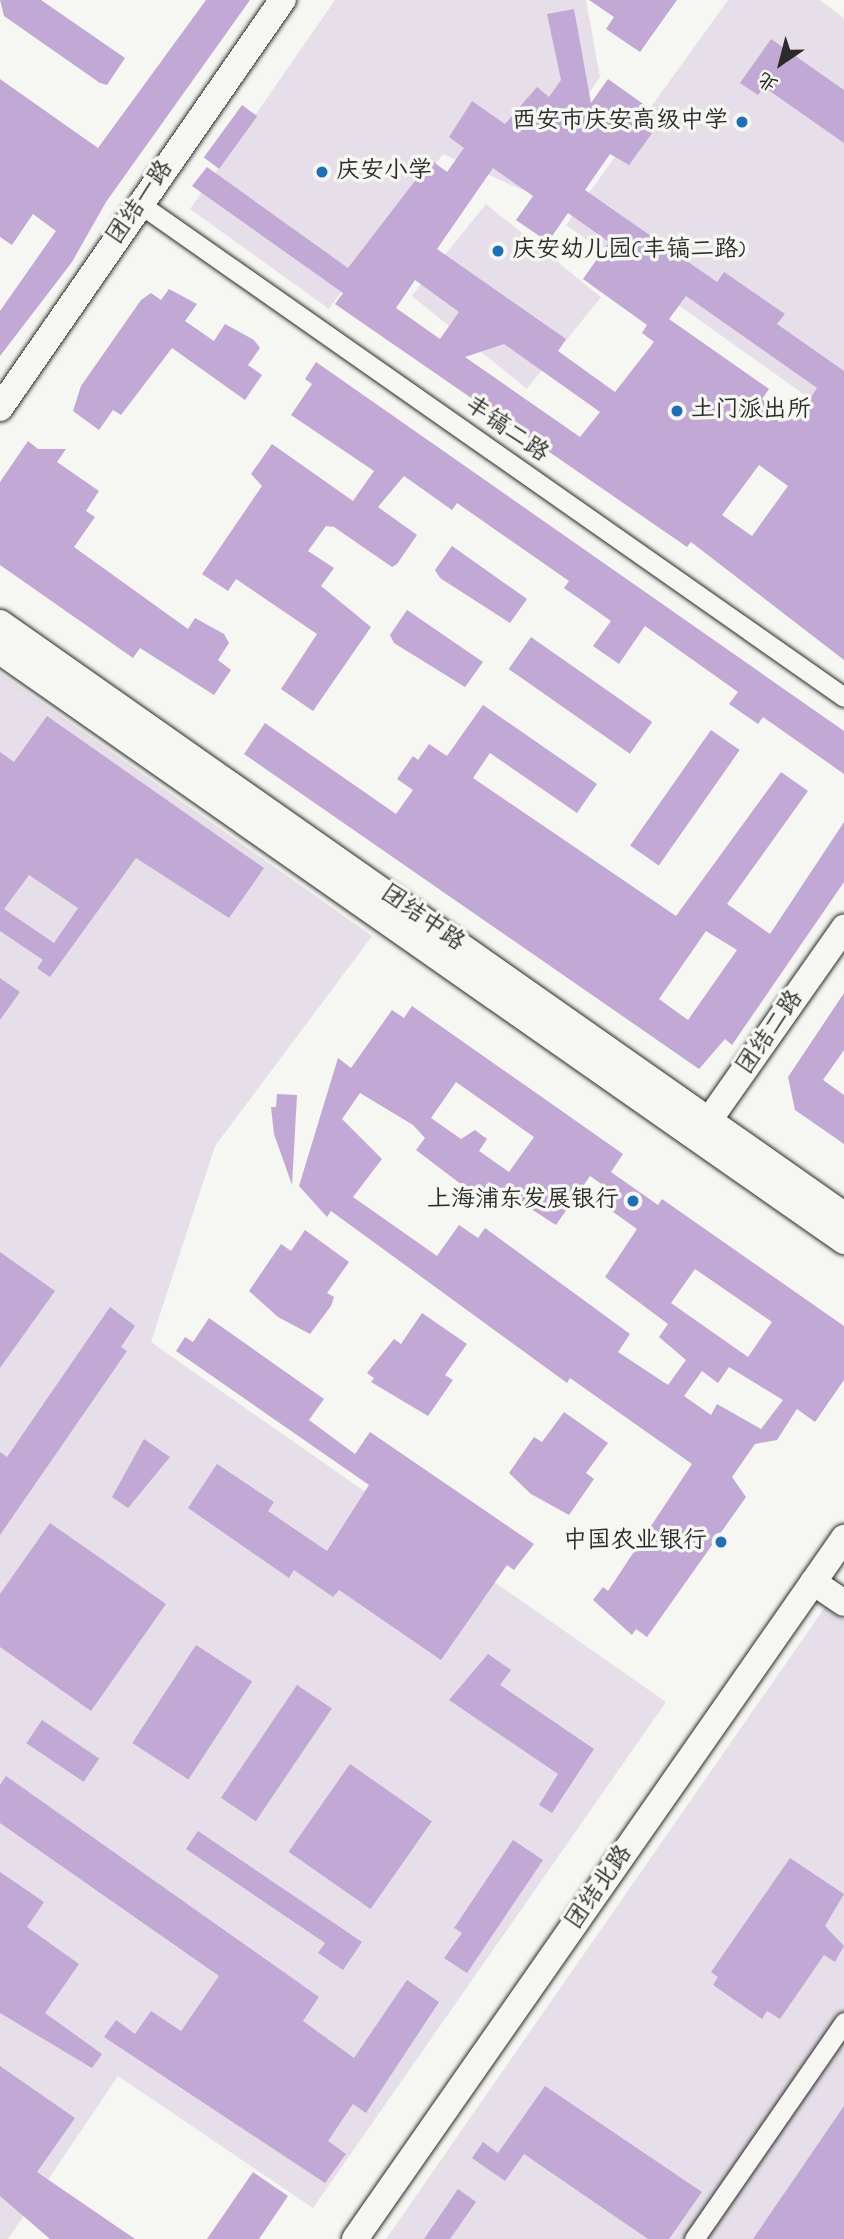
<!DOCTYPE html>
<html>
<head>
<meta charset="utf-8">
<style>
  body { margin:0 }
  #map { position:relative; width:844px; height:2239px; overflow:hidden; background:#f6f6f2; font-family:"Indie Flower","LXGW WenKai TC",sans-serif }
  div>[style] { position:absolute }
  .built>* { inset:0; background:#e6dfe9; transform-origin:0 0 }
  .building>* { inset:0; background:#c2a8d5; transform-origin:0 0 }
  .roads { filter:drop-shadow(0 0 2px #2b2b2b) drop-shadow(0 0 2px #2b2b2b) }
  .street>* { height:19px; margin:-9.5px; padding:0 9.5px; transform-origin:9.5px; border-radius:9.5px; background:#f6f6f2 }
  .secondary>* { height:26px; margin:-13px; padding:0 13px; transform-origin:13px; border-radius:13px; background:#f6f6f2 }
  .dots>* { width:19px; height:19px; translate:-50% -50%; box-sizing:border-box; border:4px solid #f6f6f2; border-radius:50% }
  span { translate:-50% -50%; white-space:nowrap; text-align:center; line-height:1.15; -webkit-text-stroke:7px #f6f6f2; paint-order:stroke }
  .poi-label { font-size:24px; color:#2b2b2b }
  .right { translate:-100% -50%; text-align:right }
  .left { translate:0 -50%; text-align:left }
  .street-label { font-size:24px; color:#2b2b2b }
  .north { position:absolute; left:746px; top:28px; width:70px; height:70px; -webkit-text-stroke:5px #f6f6f2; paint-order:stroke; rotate:215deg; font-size:19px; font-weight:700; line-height:28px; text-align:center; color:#2b2b2b }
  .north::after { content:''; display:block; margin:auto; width:24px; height:32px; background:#2b2b2b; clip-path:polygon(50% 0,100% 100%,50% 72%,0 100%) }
</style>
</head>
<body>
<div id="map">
  <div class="built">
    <i style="clip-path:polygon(335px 0,586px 0,600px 77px,522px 190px,443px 154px,329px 309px,190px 209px)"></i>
    <i style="clip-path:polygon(728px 0,820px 0,844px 18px,844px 423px,566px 225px)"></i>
    <i style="left:486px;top:204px;width:148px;height:118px;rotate:39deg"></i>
    <i style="clip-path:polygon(0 673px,372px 936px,215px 1146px,151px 1342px,666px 1702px,313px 2208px,118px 2076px,8px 2239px,0 2239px)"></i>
    <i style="clip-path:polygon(825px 1607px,844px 1620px,844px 2239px,386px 2239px)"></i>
  </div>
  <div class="building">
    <i style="clip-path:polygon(0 0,41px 0,125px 58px,107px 85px,100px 83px,4px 16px)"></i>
    <i style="clip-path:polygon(206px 0,250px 0,106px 202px,72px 262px,0 356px,0 311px,56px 231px,33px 214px,12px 245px,0 237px,0 79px,98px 148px)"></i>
    <i style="clip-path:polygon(589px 0,677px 0,640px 52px,606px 29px,614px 17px)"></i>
    <i style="clip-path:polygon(evenodd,574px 9px,591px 103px,608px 79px,663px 118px,629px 165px,610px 154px,585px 190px,717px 282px,724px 272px,785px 314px,777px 324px,844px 371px,844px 660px,691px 542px,687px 547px,335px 304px,343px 293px,192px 186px,207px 167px,348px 268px,431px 160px,447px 172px,464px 148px,449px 137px,472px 101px,505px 124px,537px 87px,549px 97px,561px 80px,547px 14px,574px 9px,493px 168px,533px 196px,516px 220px,548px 242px,568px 213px,609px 242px,583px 279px,647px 325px,642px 333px,654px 342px,615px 392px,558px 351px,566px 339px,437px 249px,493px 168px,574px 9px,415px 280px,459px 312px,440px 339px,396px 308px,415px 280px,574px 9px,686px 296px,817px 388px,795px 421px,762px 399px,769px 389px,669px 319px,686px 296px,574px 9px,504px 344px,600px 412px,580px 437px,465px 357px,504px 344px,574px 9px,759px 465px,788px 486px,752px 536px,722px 515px,759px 465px)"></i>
    <i style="clip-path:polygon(771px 39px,844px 90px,844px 143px,764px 87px,758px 95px,740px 83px)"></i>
    <i style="left:242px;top:105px;width:19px;height:65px;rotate:36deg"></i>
    <i style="clip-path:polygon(169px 289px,197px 304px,185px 321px,214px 341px,225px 324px,254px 340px,260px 348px,248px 365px,262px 375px,245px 400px,172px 348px,121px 415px,113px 410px,99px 430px,73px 411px,81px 386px,141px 300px,151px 293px,161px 300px)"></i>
    <i style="clip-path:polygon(316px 362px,844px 731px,844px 774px,763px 717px,758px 724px,729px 704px,738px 692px,645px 626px,619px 664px,593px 646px,611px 621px,564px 588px,569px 581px,457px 503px,452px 510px,404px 476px,378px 507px,417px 535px,397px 564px,392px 567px,334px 527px,326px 526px,308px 551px,334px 568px,321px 586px,371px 627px,313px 711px,281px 689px,317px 634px,236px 579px,228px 591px,202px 574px,262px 486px,251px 474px,272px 444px,353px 501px,374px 471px,291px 415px,312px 384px,305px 379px)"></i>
    <i style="clip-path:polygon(28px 441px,38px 449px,66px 449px,57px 462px,99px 491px,86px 511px,95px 517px,74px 547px,188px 629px,195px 618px,224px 634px,229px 643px,218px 660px,231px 670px,214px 695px,140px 648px,133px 658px,0 565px,0 482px)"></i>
    <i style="clip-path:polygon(452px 546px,527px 599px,510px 623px,440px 578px,435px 570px)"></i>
    <i style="clip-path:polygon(407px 610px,483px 662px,465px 687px,394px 643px,390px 635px)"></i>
    <i style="left:531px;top:637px;width:148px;height:39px;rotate:35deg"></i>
    <i style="clip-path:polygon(evenodd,483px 705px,597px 784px,577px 813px,490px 753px,473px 778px,676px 916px,781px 772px,808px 791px,727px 904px,770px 934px,844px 822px,844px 882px,732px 1045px,725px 1039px,699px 1069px,244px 754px,265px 723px,396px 814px,413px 790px,397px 779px,413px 756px,418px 760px,429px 744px,447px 756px,483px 705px,706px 931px,737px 950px,688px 1020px,659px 999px,706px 931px)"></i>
    <i style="clip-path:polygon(evenodd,47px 716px,264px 868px,229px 918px,136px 858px,50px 977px,37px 968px,43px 960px,0 931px,0 752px,14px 762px,47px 716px,29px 875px,78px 908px,54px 943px,4px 909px,29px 875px)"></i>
    <i style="left:711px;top:730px;width:35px;height:141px;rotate:35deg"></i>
    <i style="clip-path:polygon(0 978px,20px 992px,0 1020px)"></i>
    <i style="clip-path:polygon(844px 993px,844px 1050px,823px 1080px,844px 1095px,844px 1144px,795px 1110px,788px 1077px)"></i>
    <i style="clip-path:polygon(evenodd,412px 1006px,623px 1154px,611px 1172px,658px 1205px,662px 1199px,844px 1326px,844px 1380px,815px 1422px,797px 1409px,777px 1440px,755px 1444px,732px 1477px,746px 1497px,647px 1637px,636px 1629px,632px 1635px,593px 1600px,603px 1587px,608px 1591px,692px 1464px,570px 1378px,567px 1383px,331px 1211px,327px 1217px,299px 1186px,338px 1058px,351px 1068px,392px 1010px,404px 1018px,412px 1006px,456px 1082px,534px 1137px,509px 1172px,479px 1151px,487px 1139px,475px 1130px,461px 1139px,431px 1118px,456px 1082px,412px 1006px,360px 1093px,413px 1125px,425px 1138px,416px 1150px,470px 1191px,480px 1195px,489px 1182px,556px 1225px,590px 1176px,618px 1196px,609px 1209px,637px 1229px,605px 1277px,668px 1324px,659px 1337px,686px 1360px,668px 1385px,618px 1352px,630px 1334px,485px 1228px,478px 1238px,459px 1225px,437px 1256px,353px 1197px,382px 1159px,342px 1119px,360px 1093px,412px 1006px,695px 1269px,772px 1322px,748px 1357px,671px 1303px,695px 1269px,412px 1006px,729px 1367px,783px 1400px,761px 1429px,717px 1404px,711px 1415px,684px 1396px,702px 1371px,718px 1383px,729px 1367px)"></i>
    <i style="clip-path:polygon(277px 1094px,297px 1095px,292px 1185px,274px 1134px,271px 1107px,276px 1107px)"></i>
    <i style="clip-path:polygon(305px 1230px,349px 1262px,327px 1293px,334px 1297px,331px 1306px,310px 1334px,278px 1317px,249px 1291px,281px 1244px,291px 1251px)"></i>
    <i style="clip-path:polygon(0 1252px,55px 1291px,0 1368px)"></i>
    <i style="clip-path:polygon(110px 1307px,135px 1326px,121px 1347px,127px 1351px,0 1535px,0 1452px,7px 1457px)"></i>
    <i style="clip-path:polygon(422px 1313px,467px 1344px,445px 1375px,453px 1380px,428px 1416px,371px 1382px,374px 1378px,367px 1373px,394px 1339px,401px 1344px)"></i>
    <i style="clip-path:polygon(209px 1318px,324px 1399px,309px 1420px,355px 1454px,370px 1432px,534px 1544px,514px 1570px,507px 1565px,441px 1660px,339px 1590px,333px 1597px,294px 1570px,289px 1578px,188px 1508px,217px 1464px,274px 1502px,268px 1511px,327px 1551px,369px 1485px,176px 1351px,185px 1337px,193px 1342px)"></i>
    <i style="clip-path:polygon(564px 1412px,608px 1443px,586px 1473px,594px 1479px,569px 1515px,531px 1494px,509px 1473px,534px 1437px,542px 1442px)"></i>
    <i style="clip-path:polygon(144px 1439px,170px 1457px,128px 1508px,112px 1497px)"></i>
    <i style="clip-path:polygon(50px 1523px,166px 1604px,91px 1711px,0 1647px,0 1594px)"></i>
    <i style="left:196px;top:1645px;width:67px;height:117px;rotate:33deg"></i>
    <i style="clip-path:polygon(488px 1654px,511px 1670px,500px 1685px,594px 1749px,552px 1813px,539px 1805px,558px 1774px,449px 1700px)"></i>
    <i style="left:297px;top:1685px;width:42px;height:136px;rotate:34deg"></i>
    <i style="left:42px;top:1720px;width:69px;height:28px;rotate:34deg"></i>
    <i style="left:350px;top:1764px;width:100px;height:107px;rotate:35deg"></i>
    <i style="clip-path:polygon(6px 1776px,319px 1997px,303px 2021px,354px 2058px,407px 1980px,439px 2002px,366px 2113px,353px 2104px,328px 2141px,346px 2154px,325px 2183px,104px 2037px,116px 2020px,135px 2034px,151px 2011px,181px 2031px,219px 1976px,0 1823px,0 1785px)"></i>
    <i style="clip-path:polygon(198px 1831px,362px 1942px,343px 1970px,318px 1953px,325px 1943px,186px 1849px)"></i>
    <i style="clip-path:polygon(513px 1840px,543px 1860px,467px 1973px,444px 1958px,462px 1933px,454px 1928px)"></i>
    <i style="clip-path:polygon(790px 1858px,844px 1894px,825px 1926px,844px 1946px,835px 1962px,824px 1955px,780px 2019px,767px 2011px,762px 2019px,713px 1985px,718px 1977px,711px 1972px)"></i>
    <i style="clip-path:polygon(0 1872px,44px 1902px,27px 1927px,79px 1964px,45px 2013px,102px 2054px,92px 2068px,0 2013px)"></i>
    <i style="clip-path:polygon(0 2066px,75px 2118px,37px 2172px,135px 2239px,50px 2239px,0 2196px)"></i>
    <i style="clip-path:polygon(545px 2086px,702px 2192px,669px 2239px,648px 2239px,524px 2154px,505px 2181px,472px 2158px,483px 2142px,498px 2153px)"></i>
    <i style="clip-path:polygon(844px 2106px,844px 2239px,753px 2239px)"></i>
    <i style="clip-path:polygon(253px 2172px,288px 2196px,280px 2208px,259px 2239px,207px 2239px)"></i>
    <i style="clip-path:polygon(458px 2189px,476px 2202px,450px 2239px,424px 2239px)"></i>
  </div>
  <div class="roads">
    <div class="street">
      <i style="left:140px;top:204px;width:859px;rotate:35deg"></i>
      <i style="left:694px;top:2239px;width:264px;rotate:-55.3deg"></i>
    </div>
    <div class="secondary">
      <i style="left:0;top:408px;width:497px;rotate:-55.3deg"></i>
      <i style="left:0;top:623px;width:1031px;rotate:35.05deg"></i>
      <i style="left:0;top:651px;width:1030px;rotate:34.96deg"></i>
      <i style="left:700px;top:1133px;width:251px;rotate:-54.9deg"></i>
      <i style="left:813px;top:1582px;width:37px;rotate:34deg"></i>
      <i style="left:355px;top:2239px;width:855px;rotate:-55.1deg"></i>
    </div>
  </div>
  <div class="dots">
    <i style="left:742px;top:122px;background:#1f6fb2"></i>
    <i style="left:322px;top:172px;background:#1f6fb2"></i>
    <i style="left:498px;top:251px;background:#1f6fb2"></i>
    <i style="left:677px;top:411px;background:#1f6fb2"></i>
    <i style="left:633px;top:1201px;background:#1f6fb2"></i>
    <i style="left:721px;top:1542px;background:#1f6fb2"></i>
  </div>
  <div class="poi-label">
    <span class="right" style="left:728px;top:122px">西安市庆安高级中学</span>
    <span class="left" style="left:336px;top:172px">庆安小学</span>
    <span class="left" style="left:512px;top:251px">庆安幼儿园(丰镐二路)</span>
    <span class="left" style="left:691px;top:411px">土门派出所</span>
    <span class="right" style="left:619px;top:1201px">上海浦东发展银行</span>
    <span class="right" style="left:707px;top:1542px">中国农业银行</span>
  </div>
  <div class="street-label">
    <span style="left:141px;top:203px;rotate:-55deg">团结一路</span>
    <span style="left:506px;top:430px;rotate:35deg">丰镐二路</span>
    <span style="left:422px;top:919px;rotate:35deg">团结中路</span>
    <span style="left:771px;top:1033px;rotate:-55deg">团结二路</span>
    <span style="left:600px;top:1888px;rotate:-55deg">团结北路</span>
  </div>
  <div class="north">北</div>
</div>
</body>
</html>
